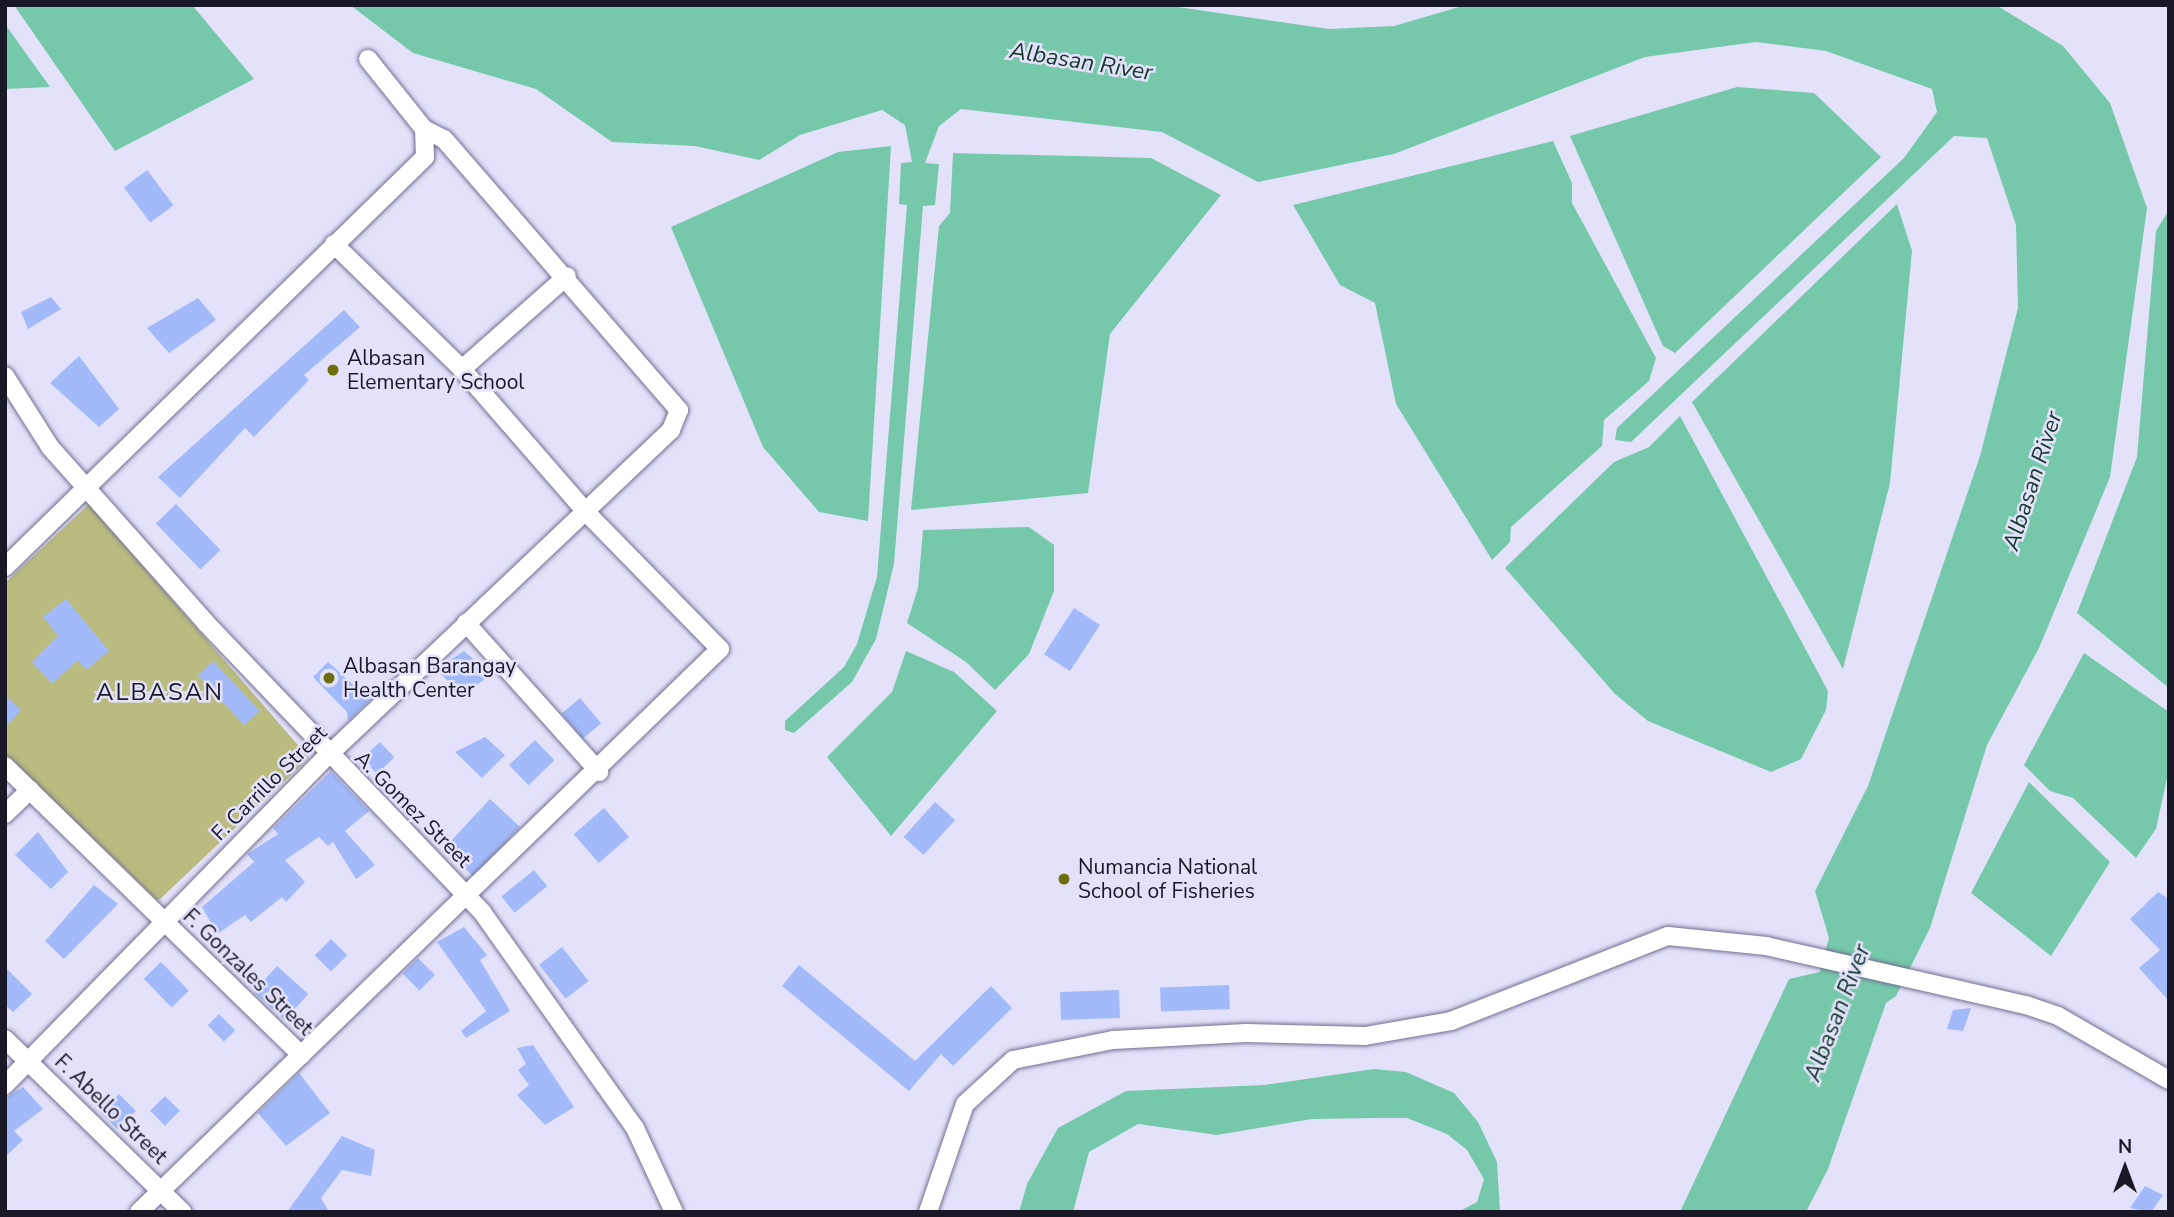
<!DOCTYPE html>
<html>
<head>
<meta charset="utf-8">
<style>
  body { margin:0 }
  #map { position:relative; width:2174px; height:1217px; overflow:hidden; background:#e4e2fa; font-family:"Nunito Sans",sans-serif }
  div>[style] { position:absolute }
  .green>* { inset:0; background:#babb7f }
  .water>* { inset:0; background:#75c9aa }
  .building>* { inset:0; background:#a2baf9; transform-origin:0 0 }
  .roads { filter:drop-shadow(0 0 2px #726f92) drop-shadow(0 0 2px #726f92) }
  .minor>* { height:18px; margin:-9px; padding:0 9px; transform-origin:9px; border-radius:9px; background:#fff }
  .dots>* { width:19px; height:19px; translate:-50% -50%; box-sizing:border-box; border:4px solid #e4e2fa; border-radius:50% }
  span { translate:-50% -50%; white-space:nowrap; text-align:center; line-height:1.15; -webkit-text-stroke:5px #e4e2fa; paint-order:stroke }
  .poi-label { font-size:21px; color:#191826 }
  .left { translate:0 -50%; text-align:left }
  .street-label { font-size:21px; color:#191826 }
  .water-label { font-size:23px; color:#12392c; font-style:italic }
  .quarter-label { font-size:24px; color:#191826; letter-spacing:2px }
  .frame { position:absolute; inset:0; border:7px solid #191826; pointer-events:none }
  .north { position:absolute; left:2090px; top:1133px; width:70px; height:70px; -webkit-text-stroke:5px #e4e2fa; paint-order:stroke; rotate:0deg; font-size:19px; font-weight:700; line-height:28px; text-align:center; color:#191826 }
  .north::after { content:''; display:block; margin:auto; width:24px; height:32px; background:#191826; clip-path:polygon(50% 0,100% 100%,50% 72%,0 100%) }
</style>
</head>
<body>
<div id="map">
  <div class="green">
    <i style="clip-path:polygon(89px 504px,309px 758px,158px 901px,5px 754px,5px 583px)"></i>
  </div>
  <div class="water">
    <i style="clip-path:polygon(14px 5px,192px 5px,254px 79px,115px 151px)"></i>
    <i style="clip-path:polygon(350px 5px,1164px 5px,1329px 29px,1394px 26px,1466px 5px,1996px 5px,2063px 46px,2110px 103px,2147px 208px,2110px 477px,2039px 648px,1987px 745px,1930px 928px,1896px 996px,1886px 1003px,1828px 1169px,1806px 1212px,1680px 1212px,1789px 979px,1820px 972px,1829px 938px,1815px 891px,1868px 786px,1980px 456px,2018px 308px,2016px 225px,1987px 138px,1954px 136px,1631px 442px,1615px 440px,1617px 428px,1904px 158px,1937px 112px,1932px 89px,1826px 51px,1756px 42px,1645px 57px,1394px 154px,1258px 182px,1162px 132px,961px 109px,939px 126px,925px 163px,939px 164px,935px 205px,923px 206px,894px 564px,876px 639px,852px 682px,794px 733px,785px 730px,785px 721px,844px 667px,857px 644px,877px 577px,907px 205px,899px 204px,901px 163px,912px 162px,905px 125px,882px 110px,800px 135px,759px 160px,695px 146px,612px 142px,536px 89px,413px 53px)"></i>
    <i style="clip-path:polygon(5px 24px,50px 87px,5px 89px)"></i>
    <i style="clip-path:polygon(1737px 87px,1814px 93px,1881px 157px,1675px 353px,1663px 346px,1570px 136px)"></i>
    <i style="clip-path:polygon(1553px 141px,1572px 183px,1572px 203px,1656px 358px,1649px 381px,1604px 420px,1602px 446px,1511px 527px,1510px 542px,1492px 560px,1396px 404px,1375px 303px,1340px 285px,1293px 205px)"></i>
    <i style="clip-path:polygon(891px 146px,868px 521px,819px 512px,763px 447px,671px 227px,838px 152px)"></i>
    <i style="clip-path:polygon(953px 153px,1151px 158px,1221px 195px,1110px 334px,1088px 493px,911px 510px,939px 226px,950px 213px)"></i>
    <i style="clip-path:polygon(1897px 204px,1912px 251px,1890px 483px,1843px 669px,1692px 402px)"></i>
    <i style="clip-path:polygon(2169px 210px,2169px 688px,2077px 613px,2137px 457px,2156px 231px)"></i>
    <i style="clip-path:polygon(1680px 416px,1828px 691px,1826px 710px,1801px 759px,1771px 772px,1648px 721px,1615px 694px,1505px 568px,1614px 462px,1649px 447px)"></i>
    <i style="clip-path:polygon(1029px 527px,1054px 545px,1054px 591px,1029px 654px,995px 690px,966px 662px,907px 623px,918px 588px,923px 530px)"></i>
    <i style="clip-path:polygon(906px 651px,954px 672px,997px 711px,891px 836px,827px 757px,892px 692px)"></i>
    <i style="clip-path:polygon(2084px 653px,2169px 712px,2169px 769px,2156px 829px,2136px 858px,2073px 798px,2050px 791px,2024px 765px)"></i>
    <i style="clip-path:polygon(2029px 782px,2110px 862px,2051px 956px,1971px 893px)"></i>
    <i style="clip-path:polygon(1374px 1069px,1406px 1072px,1454px 1093px,1478px 1122px,1497px 1162px,1500px 1212px,1458px 1212px,1477px 1202px,1484px 1179px,1467px 1150px,1447px 1134px,1407px 1118px,1379px 1118px,1312px 1119px,1217px 1135px,1138px 1124px,1089px 1152px,1073px 1212px,1019px 1212px,1027px 1184px,1058px 1128px,1126px 1091px,1264px 1085px)"></i>
  </div>
  <div class="building">
    <i style="left:147px;top:170px;width:44px;height:29px;rotate:53deg"></i>
    <i style="clip-path:polygon(51px 297px,61px 309px,28px 329px,21px 312px)"></i>
    <i style="clip-path:polygon(198px 298px,216px 320px,169px 353px,147px 328px)"></i>
    <i style="clip-path:polygon(344px 310px,360px 327px,304px 375px,309px 380px,254px 437px,245px 428px,180px 498px,158px 477px)"></i>
    <i style="clip-path:polygon(79px 356px,119px 409px,99px 427px,50px 383px)"></i>
    <i style="left:176px;top:504px;width:64px;height:28px;rotate:46deg"></i>
    <i style="clip-path:polygon(66px 599px,109px 651px,86px 670px,78px 660px,52px 684px,32px 662px,58px 636px,43px 617px)"></i>
    <i style="left:1074px;top:608px;width:31px;height:55px;rotate:33deg"></i>
    <i style="clip-path:polygon(464px 651px,491px 674px,463px 696px,436px 669px)"></i>
    <i style="left:213px;top:661px;width:68px;height:21px;rotate:47deg"></i>
    <i style="clip-path:polygon(328px 662px,370px 700px,348px 721px,347px 712px,313px 677px)"></i>
    <i style="clip-path:polygon(5px 695px,21px 710px,5px 728px)"></i>
    <i style="left:580px;top:698px;width:33px;height:24px;rotate:50deg"></i>
    <i style="clip-path:polygon(485px 737px,505px 755px,482px 778px,455px 752px)"></i>
    <i style="left:535px;top:740px;width:28px;height:36px;rotate:46deg"></i>
    <i style="left:380px;top:742px;width:21px;height:24px;rotate:47deg"></i>
    <i style="clip-path:polygon(331px 771px,369px 811px,345px 831px,375px 865px,356px 879px,333px 842px,328px 846px,319px 837px,285px 860px,305px 882px,286px 902px,282px 897px,251px 922px,245px 915px,217px 934px,202px 907px,254px 862px,247px 854px,278px 834px,273px 828px)"></i>
    <i style="left:490px;top:799px;width:41px;height:68px;rotate:43deg"></i>
    <i style="left:935px;top:802px;width:27px;height:47px;rotate:42deg"></i>
    <i style="left:604px;top:808px;width:38px;height:40px;rotate:49deg"></i>
    <i style="clip-path:polygon(38px 832px,68px 872px,51px 889px,15px 855px)"></i>
    <i style="left:534px;top:870px;width:21px;height:42px;rotate:51deg"></i>
    <i style="clip-path:polygon(94px 885px,118px 904px,64px 959px,45px 941px)"></i>
    <i style="clip-path:polygon(2158px 892px,2169px 899px,2169px 1001px,2139px 968px,2160px 950px,2130px 919px)"></i>
    <i style="clip-path:polygon(464px 927px,487px 955px,480px 960px,510px 1011px,466px 1038px,461px 1031px,486px 1011px,437px 942px)"></i>
    <i style="left:331px;top:939px;width:23px;height:23px;rotate:45deg"></i>
    <i style="left:562px;top:947px;width:43px;height:29px;rotate:52deg"></i>
    <i style="left:418px;top:958px;width:24px;height:22px;rotate:45deg"></i>
    <i style="left:161px;top:962px;width:40px;height:24px;rotate:46deg"></i>
    <i style="clip-path:polygon(799px 965px,915px 1061px,991px 986px,1012px 1008px,953px 1066px,941px 1054px,909px 1091px,782px 986px)"></i>
    <i style="left:277px;top:966px;width:42px;height:35px;rotate:42deg"></i>
    <i style="clip-path:polygon(5px 967px,32px 994px,13px 1012px,5px 1005px)"></i>
    <i style="left:1229px;top:985px;width:24px;height:69px;rotate:88deg"></i>
    <i style="left:1119px;top:990px;width:28px;height:59px;rotate:88deg"></i>
    <i style="clip-path:polygon(1971px 1008px,1963px 1031px,1947px 1029px,1953px 1010px)"></i>
    <i style="left:219px;top:1014px;width:23px;height:16px;rotate:45deg"></i>
    <i style="clip-path:polygon(533px 1045px,574px 1107px,545px 1125px,517px 1095px,529px 1085px,518px 1070px,526px 1064px,517px 1048px)"></i>
    <i style="clip-path:polygon(299px 1073px,330px 1113px,286px 1146px,258px 1113px)"></i>
    <i style="clip-path:polygon(23px 1087px,43px 1109px,14px 1131px,23px 1140px,5px 1157px,5px 1098px)"></i>
    <i style="left:119px;top:1094px;width:24px;height:26px;rotate:45deg"></i>
    <i style="left:165px;top:1096px;width:21px;height:21px;rotate:45deg"></i>
    <i style="clip-path:polygon(342px 1136px,375px 1150px,371px 1176px,342px 1170px,321px 1198px,329px 1212px,287px 1212px)"></i>
    <i style="clip-path:polygon(2145px 1186px,2163px 1195px,2151px 1212px,2130px 1208px)"></i>
  </div>
  <div class="roads">
    <div class="minor">
      <i style="left:368px;top:59px;width:90px;rotate:51.3deg"></i>
      <i style="left:462px;top:369px;width:140px;rotate:-41.5deg"></i>
      <i style="left:5px;top:376px;width:84px;rotate:57.6deg"></i>
      <i style="left:50px;top:447px;width:235px;rotate:48.4deg"></i>
      <i style="left:206px;top:623px;width:400px;rotate:46.3deg"></i>
      <i style="left:482px;top:912px;width:265px;rotate:54.7deg"></i>
      <i style="left:635px;top:1128px;width:93px;rotate:65.1deg"></i>
      <i style="left:5px;top:567px;width:587px;rotate:-44.31deg"></i>
      <i style="left:425px;top:157px;width:28px;rotate:-92deg"></i>
      <i style="left:424px;top:129px;width:22px;rotate:27deg"></i>
      <i style="left:444px;top:139px;width:359px;rotate:49.1deg"></i>
      <i style="left:679px;top:410px;width:22px;rotate:112deg"></i>
      <i style="left:671px;top:430px;width:473px;rotate:136.5deg"></i>
      <i style="left:328px;top:755px;width:462px;rotate:134.4deg"></i>
      <i style="left:466px;top:623px;width:200px;rotate:48.2deg"></i>
      <i style="left:5px;top:766px;width:414px;rotate:44.3deg"></i>
      <i style="left:5px;top:814px;width:35px;rotate:-44deg"></i>
      <i style="left:5px;top:1039px;width:248px;rotate:44.3deg"></i>
      <i style="left:139px;top:1212px;width:809px;rotate:-44.1deg"></i>
      <i style="left:720px;top:649px;width:190px;rotate:-134.4deg"></i>
      <i style="left:587px;top:513px;width:191px;rotate:-131deg"></i>
      <i style="left:462px;top:369px;width:179px;rotate:-135.7deg"></i>
      <i style="left:928px;top:1212px;width:114px;rotate:-71.1deg"></i>
      <i style="left:965px;top:1104px;width:65px;rotate:-42.5deg"></i>
      <i style="left:1013px;top:1060px;width:102px;rotate:-11.3deg"></i>
      <i style="left:1113px;top:1040px;width:133px;rotate:-3deg"></i>
      <i style="left:1246px;top:1033px;width:119px;rotate:1.4deg"></i>
      <i style="left:1365px;top:1036px;width:87px;rotate:-9.9deg"></i>
      <i style="left:1451px;top:1021px;width:233px;rotate:-21.4deg"></i>
      <i style="left:1668px;top:936px;width:99px;rotate:5.8deg"></i>
      <i style="left:1766px;top:946px;width:267px;rotate:12.8deg"></i>
      <i style="left:2026px;top:1005px;width:34px;rotate:19deg"></i>
      <i style="left:2058px;top:1016px;width:128px;rotate:30deg"></i>
    </div>
  </div>
  <div class="dots">
    <i style="left:333px;top:370px;background:#6f6d0d"></i>
    <i style="left:329px;top:678px;background:#6f6d0d"></i>
    <i style="left:1064px;top:879px;background:#6f6d0d"></i>
  </div>
  <div class="poi-label">
    <span class="left" style="left:347px;top:370px">Albasan<br>Elementary School</span>
    <span class="left" style="left:343px;top:678px">Albasan Barangay<br>Health Center</span>
    <span class="left" style="left:1078px;top:879px">Numancia National<br>School of Fisheries</span>
  </div>
  <div class="street-label">
    <span style="left:269px;top:783px;rotate:-45deg">F. Carrillo Street</span>
    <span style="left:413px;top:809px;rotate:45deg">A. Gomez Street</span>
    <span style="left:248px;top:972px;rotate:44deg">F. Gonzales Street</span>
    <span style="left:111px;top:1109px;rotate:44deg">F. Abello Street</span>
  </div>
  <div class="water-label">
    <span style="left:1081px;top:62px;rotate:9deg">Albasan River</span>
    <span style="left:2033px;top:481px;rotate:-72deg">Albasan River</span>
    <span style="left:1838px;top:1013px;rotate:-69deg">Albasan River</span>
  </div>
  <div class="quarter-label">
    <span style="left:160px;top:693px">ALBASAN</span>
  </div>
  <div class="frame"></div>
  <div class="north">N</div>
</div>
</body>
</html>
